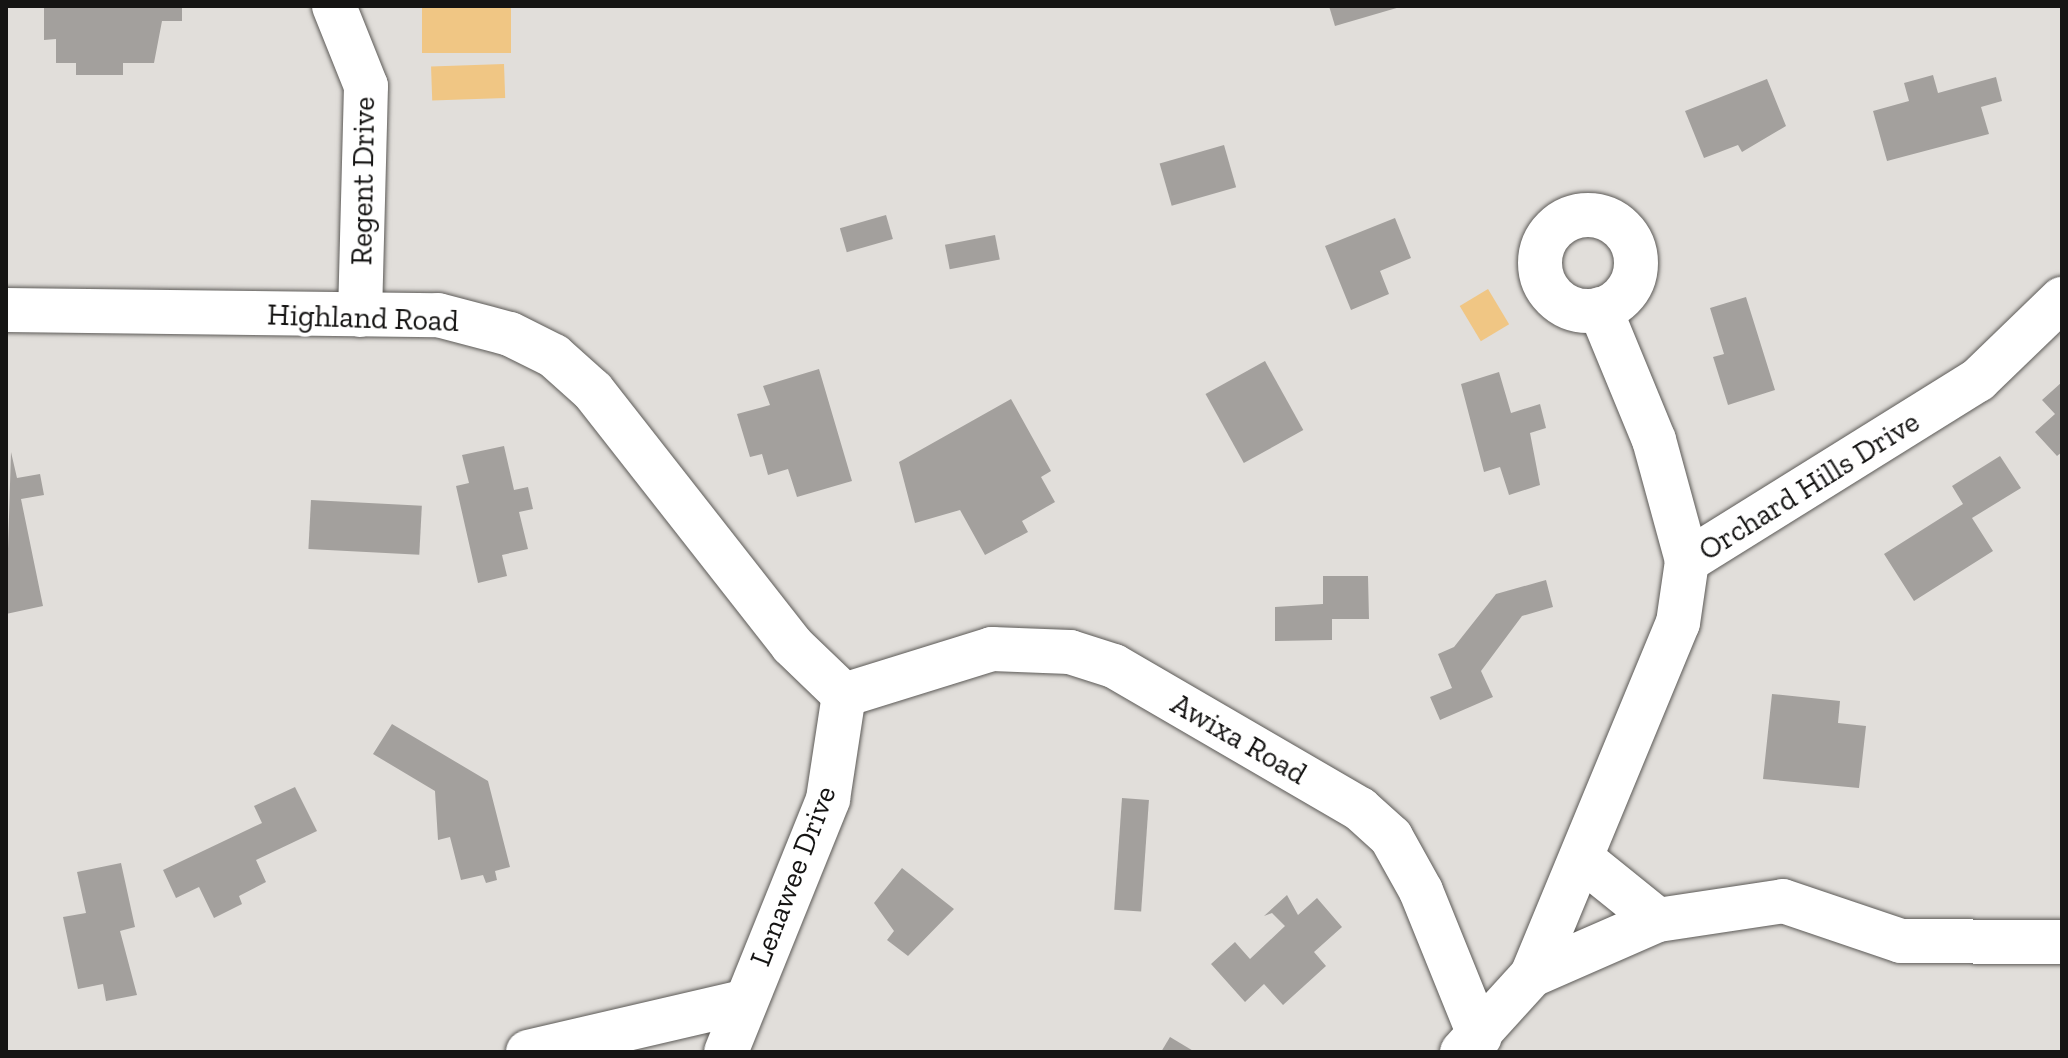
<!DOCTYPE html>
<html>
<head>
<meta charset="utf-8">
<style>
  body { margin:0 }
  #map { position:relative; width:2068px; height:1058px; overflow:hidden; background:#e1deda; font-family:"Zilla Slab",serif }
  div>[style] { position:absolute }
  .green>* { inset:0; background:#f0c684; transform-origin:0 0 }
  .building>* { inset:0; background:#a3a09d; transform-origin:0 0 }
  .roads { filter:drop-shadow(0 0 2px #5c5a57) drop-shadow(0 0 2px #5c5a57) }
  .minor>* { height:44px; margin:-22px; padding:0 22px; transform-origin:22px; border-radius:22px; background:#fff }
  .minor>.ring { margin:-22px; padding:0; box-sizing:content-box; background:none; border:44px solid #fff; border-radius:50% }
  span { translate:-50% -50%; white-space:nowrap; text-align:center; line-height:1.15; -webkit-text-stroke:8px #fff; paint-order:stroke }
  .street-label { font-size:30px; color:#151413 }
  .frame { position:absolute; inset:0; border:8px solid #151413; pointer-events:none }
</style>
</head>
<body>
<div id="map">
  <div class="green">
    <i style="left:422px;top:6px;width:89px;height:47px"></i>
    <i style="left:504px;top:64px;width:34px;height:73px;rotate:88deg"></i>
    <i style="left:1488px;top:289px;width:41px;height:33px;rotate:59deg"></i>
  </div>
  <div class="building">
    <i style="clip-path:polygon(44px 6px,182px 6px,182px 21px,162px 21px,154px 63px,123px 63px,123px 75px,76px 75px,76px 63px,56px 63px,56px 39px,44px 40px)"></i>
    <i style="clip-path:polygon(1329px 6px,1400px 6px,1400px 7px,1335px 26px)"></i>
    <i style="clip-path:polygon(1933px 75px,1938px 93px,1996px 77px,2002px 101px,1981px 107px,1989px 134px,1887px 161px,1873px 111px,1909px 101px,1904px 83px)"></i>
    <i style="clip-path:polygon(1767px 79px,1786px 126px,1742px 152px,1738px 145px,1704px 158px,1685px 111px)"></i>
    <i style="left:1224px;top:145px;width:44px;height:67px;rotate:74deg"></i>
    <i style="left:886px;top:215px;width:25px;height:48px;rotate:74deg"></i>
    <i style="clip-path:polygon(1395px 218px,1411px 258px,1380px 271px,1389px 294px,1351px 310px,1325px 246px)"></i>
    <i style="left:995px;top:235px;width:25px;height:51px;rotate:79deg"></i>
    <i style="clip-path:polygon(1746px 297px,1775px 390px,1728px 405px,1713px 357px,1724px 354px,1710px 308px)"></i>
    <i style="left:1265px;top:361px;width:79px;height:68px;rotate:61deg"></i>
    <i style="clip-path:polygon(819px 369px,852px 481px,797px 497px,788px 469px,768px 475px,762px 454px,750px 457px,737px 414px,770px 405px,763px 386px)"></i>
    <i style="clip-path:polygon(1499px 372px,1511px 413px,1540px 404px,1546px 428px,1530px 433px,1540px 485px,1509px 495px,1500px 467px,1484px 472px,1461px 384px)"></i>
    <i style="clip-path:polygon(2062px 382px,2062px 452px,2057px 456px,2035px 432px,2055px 414px,2042px 400px)"></i>
    <i style="clip-path:polygon(1011px 399px,1051px 471px,1041px 477px,1055px 502px,1022px 521px,1028px 532px,985px 555px,960px 510px,915px 523px,899px 462px)"></i>
    <i style="clip-path:polygon(504px 446px,514px 490px,528px 487px,533px 509px,519px 512px,528px 549px,502px 555px,507px 576px,478px 583px,456px 486px,469px 483px,462px 455px)"></i>
    <i style="clip-path:polygon(11px 452px,17px 478px,40px 474px,44px 495px,21px 499px,43px 606px,6px 614px)"></i>
    <i style="clip-path:polygon(2000px 456px,2021px 488px,1972px 518px,1993px 551px,1914px 601px,1884px 554px,1963px 504px,1952px 486px)"></i>
    <i style="left:311px;top:500px;width:111px;height:49px;rotate:3deg"></i>
    <i style="clip-path:polygon(1323px 576px,1368px 576px,1369px 619px,1332px 619px,1332px 640px,1275px 641px,1275px 607px,1323px 604px)"></i>
    <i style="clip-path:polygon(1546px 580px,1553px 607px,1522px 616px,1481px 671px,1493px 697px,1440px 720px,1430px 697px,1452px 688px,1438px 654px,1454px 647px,1496px 594px)"></i>
    <i style="clip-path:polygon(1772px 694px,1840px 701px,1838px 723px,1866px 726px,1859px 788px,1763px 779px)"></i>
    <i style="clip-path:polygon(392px 724px,488px 781px,510px 867px,495px 871px,497px 880px,486px 883px,483px 875px,461px 880px,450px 837px,438px 840px,435px 791px,373px 754px)"></i>
    <i style="clip-path:polygon(295px 787px,317px 831px,256px 860px,266px 882px,239px 896px,242px 904px,214px 918px,199px 887px,176px 898px,163px 870px,262px 823px,254px 806px)"></i>
    <i style="left:1122px;top:798px;width:27px;height:112px;rotate:4deg"></i>
    <i style="clip-path:polygon(121px 863px,135px 927px,120px 931px,137px 995px,106px 1001px,103px 984px,78px 989px,63px 917px,86px 913px,77px 872px)"></i>
    <i style="clip-path:polygon(902px 868px,954px 909px,908px 956px,887px 940px,894px 931px,874px 903px)"></i>
    <i style="clip-path:polygon(1287px 895px,1298px 915px,1317px 898px,1342px 927px,1314px 952px,1326px 966px,1283px 1005px,1264px 984px,1245px 1002px,1211px 964px,1235px 942px,1250px 959px,1285px 926px,1272px 913px,1264px 916px)"></i>
    <i style="clip-path:polygon(1170px 1037px,1195px 1052px,1161px 1052px)"></i>
  </div>
  <div class="roads">
    <div class="minor">
      <i style="left:334px;top:6px;width:86px;rotate:68.2deg"></i>
      <i style="left:366px;top:86px;width:229px;rotate:91.5deg"></i>
      <i class="ring" style="left:1540px;top:215px;width:52px;height:52px"></i>
      <i style="left:1600px;top:309px;width:142px;rotate:67.6deg"></i>
      <i style="left:1654px;top:440px;width:125px;rotate:74.7deg"></i>
      <i style="left:6px;top:310px;width:432px;rotate:0.7deg"></i>
      <i style="left:438px;top:315px;width:74px;rotate:14.8deg"></i>
      <i style="left:510px;top:334px;width:49px;rotate:26.6deg"></i>
      <i style="left:554px;top:356px;width:52px;rotate:41.9deg"></i>
      <i style="left:593px;top:391px;width:323px;rotate:51.9deg"></i>
      <i style="left:792px;top:645px;width:72px;rotate:43.9deg"></i>
      <i style="left:844px;top:695px;width:155px;rotate:-17.3deg"></i>
      <i style="left:992px;top:649px;width:78px;rotate:2.2deg"></i>
      <i style="left:1070px;top:652px;width:46px;rotate:17.7deg"></i>
      <i style="left:1114px;top:666px;width:285px;rotate:30.2deg"></i>
      <i style="left:1360px;top:809px;width:42px;rotate:42.1deg"></i>
      <i style="left:1391px;top:837px;width:62px;rotate:60.9deg"></i>
      <i style="left:1421px;top:891px;width:157px;rotate:68deg"></i>
      <i style="left:1582px;top:859px;width:97px;rotate:38.8deg"></i>
      <i style="left:1532px;top:975px;width:137px;rotate:-23.6deg"></i>
      <i style="left:1658px;top:920px;width:126px;rotate:-8.6deg"></i>
      <i style="left:1783px;top:901px;width:125px;rotate:18.7deg"></i>
      <i style="left:1901px;top:941px;width:161px;rotate:0.4deg"></i>
      <i style="left:528px;top:1052px;width:221px;rotate:-13.1deg"></i>
      <i style="left:726px;top:1052px;width:273px;rotate:-68deg"></i>
      <i style="left:828px;top:799px;width:105px;rotate:-81.3deg"></i>
      <i style="left:1462px;top:1052px;width:104px;rotate:-47.7deg"></i>
      <i style="left:1532px;top:975px;width:381px;rotate:-67.5deg"></i>
      <i style="left:1678px;top:623px;width:63px;rotate:-81.7deg"></i>
      <i style="left:1687px;top:561px;width:343px;rotate:-31.9deg"></i>
      <i style="left:1978px;top:380px;width:117px;rotate:-44deg"></i>
    </div>
  </div>
  <div class="street-label">
    <span style="left:363px;top:181px;rotate:-89deg">Regent Drive</span>
    <span style="left:363px;top:318px;rotate:2deg">Highland Road</span>
    <span style="left:1809px;top:486px;rotate:-32deg">Orchard Hills Drive</span>
    <span style="left:1239px;top:739px;rotate:30deg">Awixa Road</span>
    <span style="left:793px;top:876px;rotate:-69deg">Lenawee Drive</span>
  </div>
  <div class="frame"></div>
</div>
</body>
</html>
